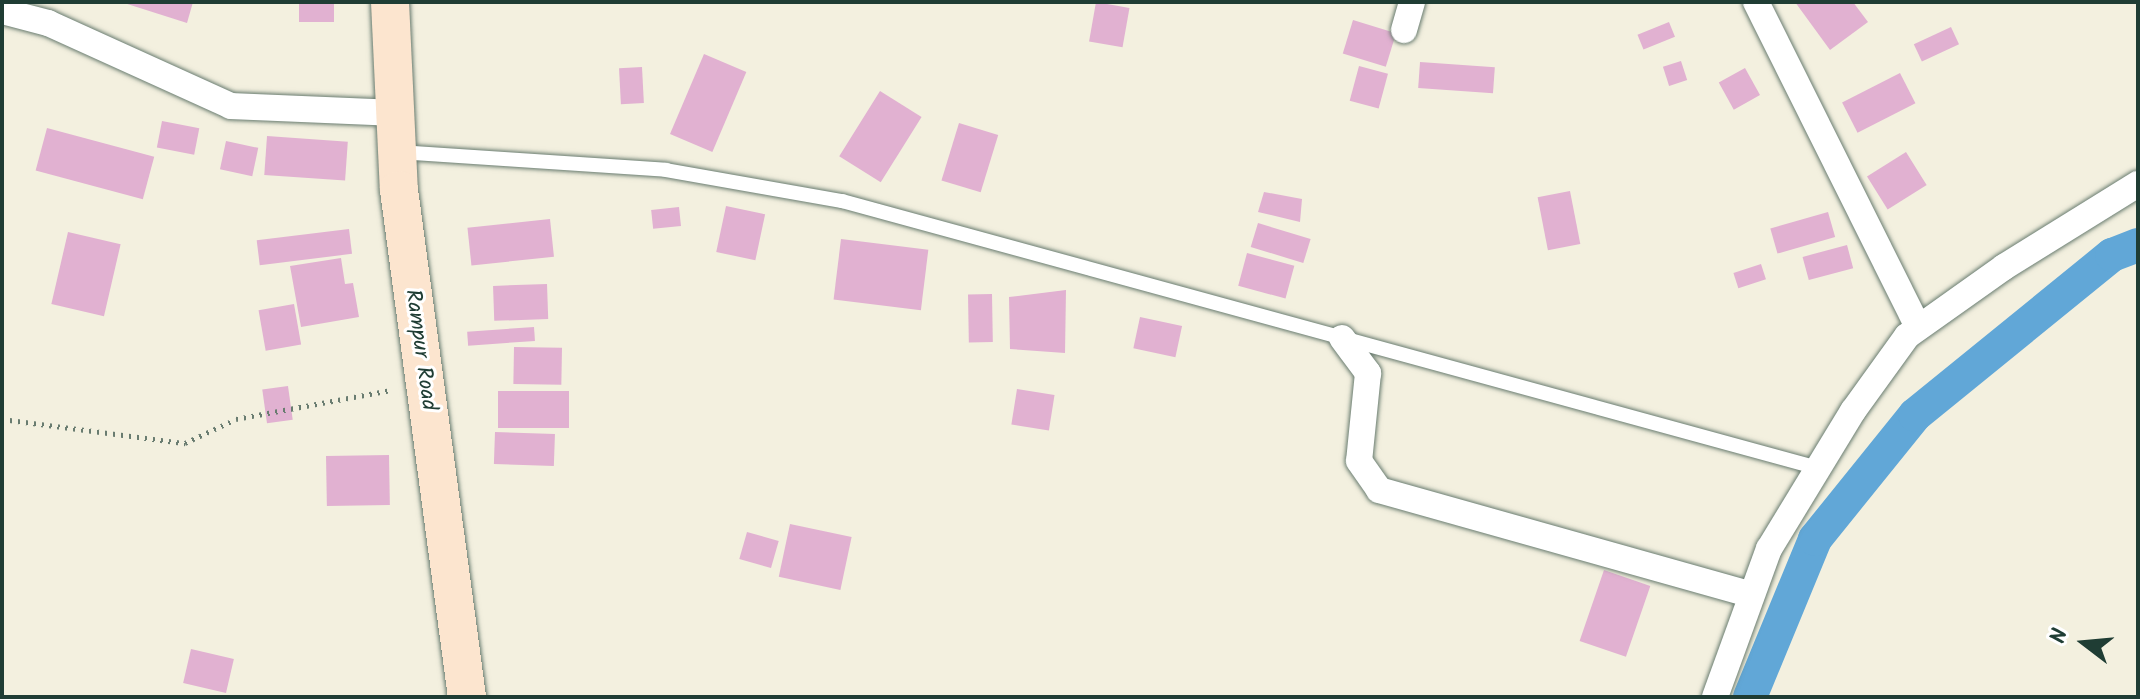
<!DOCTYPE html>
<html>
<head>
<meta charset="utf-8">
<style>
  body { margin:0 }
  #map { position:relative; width:2140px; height:699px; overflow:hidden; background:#f3f0df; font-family:Kalam,sans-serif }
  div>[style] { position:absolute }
  .canal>* { height:34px; margin:-17px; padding:0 17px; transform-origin:17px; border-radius:17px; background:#61a7d7 }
  .building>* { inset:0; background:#e1b1d1; transform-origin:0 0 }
  .path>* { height:5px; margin-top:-2.5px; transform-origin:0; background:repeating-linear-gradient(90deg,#697c70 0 2px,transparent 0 8px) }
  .roads { filter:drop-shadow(0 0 2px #697c70) drop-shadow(0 0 2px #697c70) }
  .lane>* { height:14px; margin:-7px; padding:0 7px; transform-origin:7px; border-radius:7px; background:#fff }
  .street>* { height:26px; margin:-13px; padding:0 13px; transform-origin:13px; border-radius:13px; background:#fff }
  .secondary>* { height:38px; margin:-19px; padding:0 19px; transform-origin:19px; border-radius:19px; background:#fce5cf }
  span { translate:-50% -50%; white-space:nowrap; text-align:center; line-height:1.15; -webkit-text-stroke:6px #fff; paint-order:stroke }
  .street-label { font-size:22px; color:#1f3d34 }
  .frame { position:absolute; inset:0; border:4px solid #1f3d34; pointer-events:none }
  .north { position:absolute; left:2044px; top:603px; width:80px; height:80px; -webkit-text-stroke:6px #fff; paint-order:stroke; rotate:286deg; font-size:22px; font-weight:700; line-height:32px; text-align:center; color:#1f3d34 }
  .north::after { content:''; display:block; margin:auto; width:28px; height:36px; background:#1f3d34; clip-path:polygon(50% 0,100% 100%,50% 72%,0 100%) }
</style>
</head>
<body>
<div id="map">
  <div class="canal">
    <i style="left:1750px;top:697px;width:171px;rotate:-67.6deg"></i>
    <i style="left:1815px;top:539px;width:159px;rotate:-51.1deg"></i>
    <i style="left:1915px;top:415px;width:254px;rotate:-39.1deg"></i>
    <i style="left:2112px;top:255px;width:28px;rotate:-21deg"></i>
  </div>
  <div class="building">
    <i style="clip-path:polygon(121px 2px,193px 2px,187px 23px)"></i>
    <i style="left:299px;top:2px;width:35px;height:20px"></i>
    <i style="left:1096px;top:2px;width:34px;height:40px;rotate:10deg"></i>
    <i style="clip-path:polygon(1795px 2px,1853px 2px,1868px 22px,1830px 50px)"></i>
    <i style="left:1353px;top:20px;width:45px;height:35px;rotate:17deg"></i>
    <i style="left:1669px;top:22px;width:16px;height:34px;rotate:68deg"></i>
    <i style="left:1951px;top:27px;width:19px;height:41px;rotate:65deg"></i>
    <i style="left:704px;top:54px;width:46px;height:87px;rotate:23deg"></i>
    <i style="left:1681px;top:61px;width:20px;height:19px;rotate:72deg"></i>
    <i style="left:1420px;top:62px;width:75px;height:26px;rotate:4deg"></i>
    <i style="left:1359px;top:66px;width:30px;height:36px;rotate:15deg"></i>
    <i style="left:642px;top:67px;width:36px;height:23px;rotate:87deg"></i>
    <i style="left:1745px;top:68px;width:31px;height:30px;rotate:61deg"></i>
    <i style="left:1900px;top:73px;width:34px;height:65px;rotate:63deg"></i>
    <i style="left:880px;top:91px;width:49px;height:77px;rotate:32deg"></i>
    <i style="left:162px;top:121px;width:38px;height:27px;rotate:11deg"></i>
    <i style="left:959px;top:123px;width:41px;height:60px;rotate:17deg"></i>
    <i style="left:47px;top:128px;width:111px;height:44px;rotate:15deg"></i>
    <i style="left:267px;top:136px;width:81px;height:39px;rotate:4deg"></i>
    <i style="left:226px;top:141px;width:33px;height:29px;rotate:12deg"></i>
    <i style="left:1906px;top:152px;width:39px;height:46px;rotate:58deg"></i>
    <i style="left:1570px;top:191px;width:54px;height:33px;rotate:79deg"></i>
    <i style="clip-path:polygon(1264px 192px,1302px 199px,1300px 222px,1258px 212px)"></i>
    <i style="left:726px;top:206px;width:40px;height:47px;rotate:12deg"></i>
    <i style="left:679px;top:207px;width:19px;height:28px;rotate:84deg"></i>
    <i style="left:1828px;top:212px;width:26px;height:60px;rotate:74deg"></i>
    <i style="left:550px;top:219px;width:38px;height:83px;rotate:84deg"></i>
    <i style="left:1258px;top:223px;width:55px;height:25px;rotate:17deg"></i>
    <i style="left:349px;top:229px;width:25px;height:93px;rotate:83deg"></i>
    <i style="left:68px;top:232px;width:54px;height:74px;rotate:13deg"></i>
    <i style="left:841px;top:239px;width:88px;height:61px;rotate:7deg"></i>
    <i style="left:1847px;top:245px;width:24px;height:46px;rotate:75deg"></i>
    <i style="left:1247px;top:253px;width:49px;height:34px;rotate:15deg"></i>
    <i style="clip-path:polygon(341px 258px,345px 284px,353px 283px,359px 317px,301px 327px,290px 266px)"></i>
    <i style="left:1761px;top:264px;width:16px;height:29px;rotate:72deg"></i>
    <i style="left:547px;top:284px;width:35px;height:54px;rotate:88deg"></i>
    <i style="clip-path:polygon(1066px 290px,1065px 353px,1010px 349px,1009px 297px)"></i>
    <i style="left:992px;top:294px;width:48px;height:24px;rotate:89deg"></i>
    <i style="left:294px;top:304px;width:41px;height:36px;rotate:80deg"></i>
    <i style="left:1140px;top:317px;width:43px;height:32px;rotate:12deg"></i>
    <i style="left:534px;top:327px;width:14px;height:67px;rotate:86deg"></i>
    <i style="left:514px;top:347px;width:48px;height:37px;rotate:1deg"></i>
    <i style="left:288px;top:386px;width:34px;height:26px;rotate:82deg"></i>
    <i style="left:1017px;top:389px;width:38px;height:36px;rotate:9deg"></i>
    <i style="left:498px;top:391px;width:71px;height:37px"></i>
    <i style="left:495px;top:432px;width:60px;height:32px;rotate:2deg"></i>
    <i style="left:389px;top:455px;width:50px;height:63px;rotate:89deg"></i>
    <i style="left:790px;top:524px;width:63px;height:54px;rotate:12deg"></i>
    <i style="left:747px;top:532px;width:33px;height:28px;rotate:16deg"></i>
    <i style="left:1604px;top:570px;width:49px;height:75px;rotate:19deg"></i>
    <i style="left:191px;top:649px;width:44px;height:35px;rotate:13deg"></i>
  </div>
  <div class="path">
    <i style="left:2px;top:419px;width:185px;rotate:7.5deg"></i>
    <i style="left:185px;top:443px;width:56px;rotate:-25.2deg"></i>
    <i style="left:236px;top:419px;width:158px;rotate:-10.6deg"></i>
  </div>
  <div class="roads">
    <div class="lane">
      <i style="left:398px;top:152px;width:269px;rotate:3.8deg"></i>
      <i style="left:666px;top:170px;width:179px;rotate:10deg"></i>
      <i style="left:842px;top:201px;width:1012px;rotate:15.3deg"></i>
    </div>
    <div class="street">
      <i style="left:1756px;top:2px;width:363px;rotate:63.5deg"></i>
      <i style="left:2px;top:11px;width:48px;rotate:14.6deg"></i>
      <i style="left:48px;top:23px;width:201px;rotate:24.4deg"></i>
      <i style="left:231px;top:106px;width:165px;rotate:2.4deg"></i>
      <i style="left:1404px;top:30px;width:29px;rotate:-74deg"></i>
      <i style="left:1342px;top:338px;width:44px;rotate:53.4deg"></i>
      <i style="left:1368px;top:373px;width:88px;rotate:95.8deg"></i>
      <i style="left:1359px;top:461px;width:35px;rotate:55deg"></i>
      <i style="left:1379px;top:490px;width:387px;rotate:15.7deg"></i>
      <i style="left:1715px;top:697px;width:158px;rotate:-70deg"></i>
      <i style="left:1769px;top:549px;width:162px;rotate:-58.7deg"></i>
      <i style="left:1853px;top:411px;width:92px;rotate:-54.2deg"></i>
      <i style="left:1907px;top:336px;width:119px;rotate:-35.4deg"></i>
      <i style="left:2004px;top:267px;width:158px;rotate:-31.8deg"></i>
    </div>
    <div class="secondary">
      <i style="left:390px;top:2px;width:188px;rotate:87.3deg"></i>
      <i style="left:399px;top:190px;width:512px;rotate:82.36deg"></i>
    </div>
  </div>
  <div class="street-label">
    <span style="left:420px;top:350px;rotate:82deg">Rampur Road</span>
  </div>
  <div class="frame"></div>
  <div class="north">N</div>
</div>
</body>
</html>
